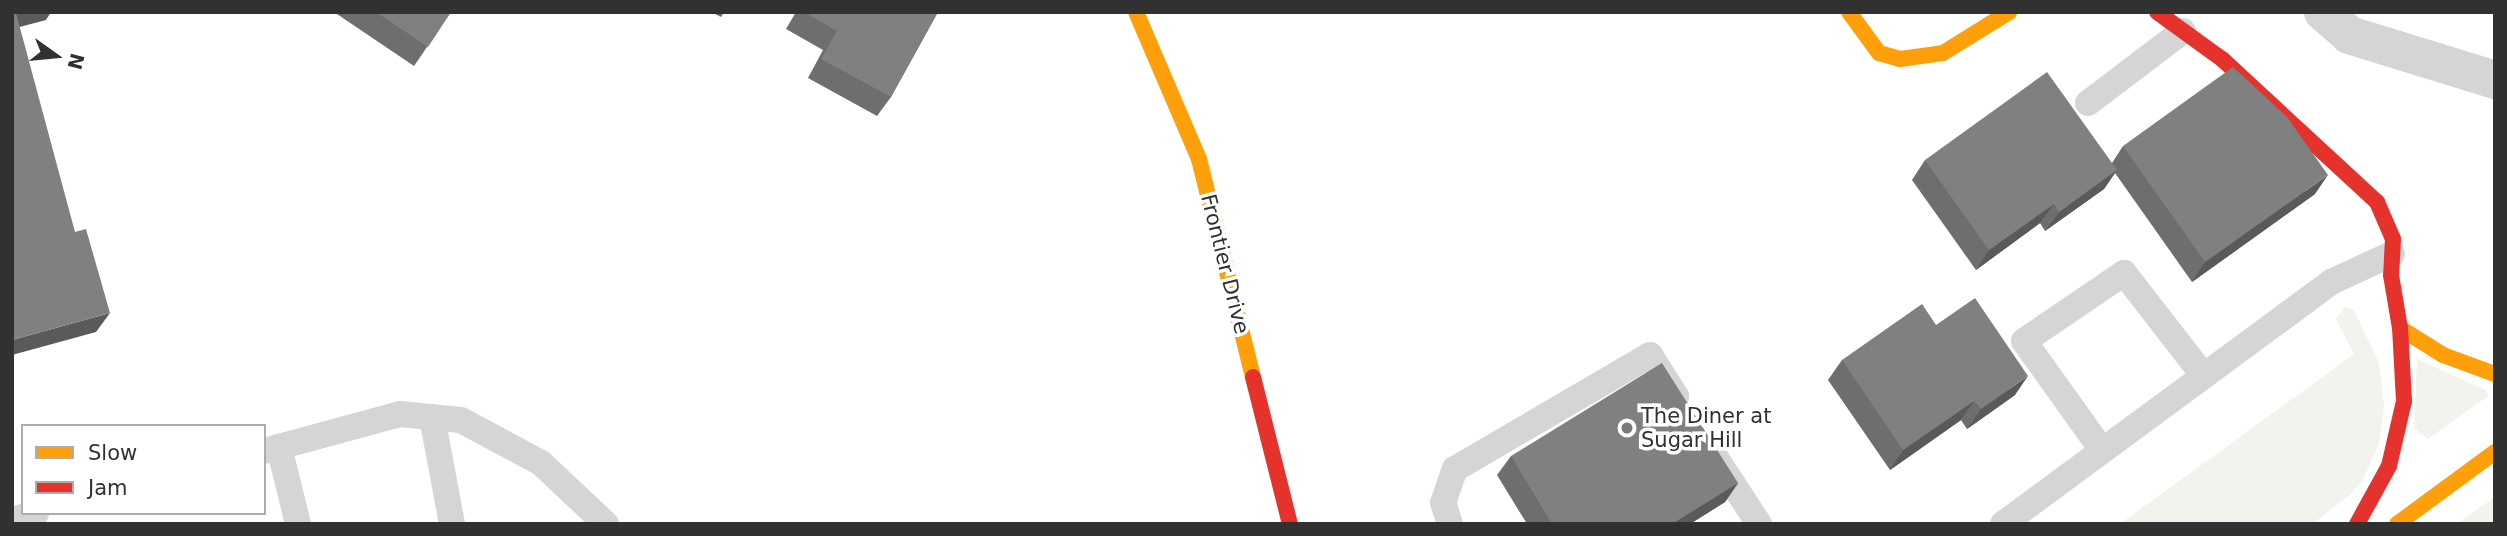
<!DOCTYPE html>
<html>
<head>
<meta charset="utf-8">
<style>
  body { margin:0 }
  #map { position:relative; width:2507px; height:536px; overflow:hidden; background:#fff; font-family:"DejaVu Sans",sans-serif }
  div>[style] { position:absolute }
  .green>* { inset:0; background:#f1f3ec }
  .lane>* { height:26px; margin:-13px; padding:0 13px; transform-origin:13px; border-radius:13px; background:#d5d5d5 }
  .street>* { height:38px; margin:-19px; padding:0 19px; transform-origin:19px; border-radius:19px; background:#d5d5d5 }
  .slow>* { height:16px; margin:-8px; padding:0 8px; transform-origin:8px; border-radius:8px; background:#ff9f0a }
  .jam>* { height:16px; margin:-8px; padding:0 8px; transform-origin:8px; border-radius:8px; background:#e5322d }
  .wall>* { inset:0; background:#6e6e6e }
  .shaded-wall>* { inset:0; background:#5a5a5a }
  .building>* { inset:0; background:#808080 }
  .dots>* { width:19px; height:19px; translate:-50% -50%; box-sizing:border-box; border:4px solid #fff; border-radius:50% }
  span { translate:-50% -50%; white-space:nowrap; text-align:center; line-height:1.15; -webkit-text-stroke:7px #fff; paint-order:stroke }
  .street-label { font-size:21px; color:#313131 }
  .poi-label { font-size:21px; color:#313131 }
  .left { translate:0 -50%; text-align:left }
  .frame { position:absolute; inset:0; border:14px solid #313131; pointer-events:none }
  .legend { position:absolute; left:21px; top:424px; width:245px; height:91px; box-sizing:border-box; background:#fff; border:2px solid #adadad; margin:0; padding:9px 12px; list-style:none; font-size:21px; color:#313131 }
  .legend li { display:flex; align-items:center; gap:14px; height:35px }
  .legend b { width:35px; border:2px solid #adadad }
  .north { position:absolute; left:21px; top:21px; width:70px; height:70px; -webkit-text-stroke:5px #fff; paint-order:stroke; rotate:105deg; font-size:19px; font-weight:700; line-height:28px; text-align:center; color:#313131 }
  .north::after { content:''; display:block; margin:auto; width:24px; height:32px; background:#313131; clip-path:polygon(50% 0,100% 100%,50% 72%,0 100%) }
</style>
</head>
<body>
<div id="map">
  <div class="green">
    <i style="clip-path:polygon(2344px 307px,2354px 310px,2379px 363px,2384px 406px,2379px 443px,2363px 480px,2350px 495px,2312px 524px,2120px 524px,2354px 354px,2336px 319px)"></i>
    <i style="clip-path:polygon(2417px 359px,2486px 390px,2488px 396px,2428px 439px,2414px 428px)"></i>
    <i style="clip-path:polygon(2495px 497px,2495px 524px,2457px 524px)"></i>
  </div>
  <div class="lane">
    <i style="left:2088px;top:103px;width:119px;rotate:-37.2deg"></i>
    <i style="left:432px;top:417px;width:109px;rotate:79.4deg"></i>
    <i style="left:279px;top:447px;width:79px;rotate:76.1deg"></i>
    <i style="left:2102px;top:450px;width:134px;rotate:-125.6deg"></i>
    <i style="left:2024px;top:341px;width:121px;rotate:-34.2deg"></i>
    <i style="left:2124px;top:273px;width:130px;rotate:52.2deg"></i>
    <i style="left:264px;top:451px;width:141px;rotate:-15.2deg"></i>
    <i style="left:400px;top:414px;width:61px;rotate:5.6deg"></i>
    <i style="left:461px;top:420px;width:91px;rotate:28.3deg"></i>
    <i style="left:541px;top:463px;width:89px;rotate:43.2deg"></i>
    <i style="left:1716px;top:458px;width:79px;rotate:56.9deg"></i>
    <i style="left:12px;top:520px;width:25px;rotate:-16deg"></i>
    <i style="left:1450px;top:524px;width:22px;rotate:-108deg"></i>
    <i style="left:1443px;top:503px;width:36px;rotate:-71deg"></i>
    <i style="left:1455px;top:469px;width:226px;rotate:-30.3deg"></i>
    <i style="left:1650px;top:355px;width:49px;rotate:57.6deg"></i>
    <i style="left:2003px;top:524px;width:408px;rotate:-36.4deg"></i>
    <i style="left:2331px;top:282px;width:67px;rotate:-24.7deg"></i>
  </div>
  <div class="street">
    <i style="left:2323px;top:12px;width:35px;rotate:41deg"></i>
    <i style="left:2349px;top:35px;width:153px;rotate:17.1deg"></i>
  </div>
  <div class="slow">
    <i style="left:1136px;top:12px;width:160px;rotate:66.8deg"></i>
    <i style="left:1199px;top:159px;width:225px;rotate:76.1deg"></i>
    <i style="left:1849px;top:12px;width:51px;rotate:53.8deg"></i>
    <i style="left:1879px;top:53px;width:22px;rotate:16deg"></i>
    <i style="left:1900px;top:59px;width:43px;rotate:-7.9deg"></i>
    <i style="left:1943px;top:53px;width:78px;rotate:-31.8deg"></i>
    <i style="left:2400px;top:328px;width:51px;rotate:32.1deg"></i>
    <i style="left:2443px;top:355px;width:55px;rotate:20.1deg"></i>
    <i style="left:2397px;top:524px;width:122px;rotate:-36.3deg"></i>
  </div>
  <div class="jam">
    <i style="left:2157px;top:12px;width:80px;rotate:35.9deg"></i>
    <i style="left:2222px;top:59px;width:211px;rotate:42.7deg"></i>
    <i style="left:2377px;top:202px;width:40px;rotate:66.6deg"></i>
    <i style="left:2393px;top:239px;width:36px;rotate:93deg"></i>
    <i style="left:2391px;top:275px;width:54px;rotate:80.4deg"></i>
    <i style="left:1253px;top:377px;width:152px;rotate:75.9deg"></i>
    <i style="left:2357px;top:524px;width:66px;rotate:-61.1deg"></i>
    <i style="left:2389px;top:466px;width:67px;rotate:-77deg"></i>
    <i style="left:2404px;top:401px;width:73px;rotate:-93.1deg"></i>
  </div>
  <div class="wall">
    <i style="clip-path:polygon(334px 12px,451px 12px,414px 66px)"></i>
    <i style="clip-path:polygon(711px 12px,724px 12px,721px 17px)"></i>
    <i style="clip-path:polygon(796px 12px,938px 12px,891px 97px,877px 116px,808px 78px,823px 50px,786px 29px)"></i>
    <i style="clip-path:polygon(2123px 146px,2315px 194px,2192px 282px,2115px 173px,2104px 189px,2045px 231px,2040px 223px,1976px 270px,1912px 180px,1925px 160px,2112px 163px)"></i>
    <i style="clip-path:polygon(1936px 325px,2015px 395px,1967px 429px,1961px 420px,1890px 470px,1828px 380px,1842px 360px)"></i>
    <i style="clip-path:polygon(1511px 456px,1738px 483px,1725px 502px,1690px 524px,1527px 524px,1497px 475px)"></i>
  </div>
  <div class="shaded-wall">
    <i style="clip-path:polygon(18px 12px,51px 12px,46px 20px,12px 29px,16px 13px)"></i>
    <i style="clip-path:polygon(2117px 170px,2104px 189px,2045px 231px,2059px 212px)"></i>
    <i style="clip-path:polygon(2328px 175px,2315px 194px,2192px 282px,2205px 262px)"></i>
    <i style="clip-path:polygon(2054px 204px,2040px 223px,1976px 270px,1989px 250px)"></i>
    <i style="clip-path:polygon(110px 313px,96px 332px,12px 355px,12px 340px)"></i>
    <i style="clip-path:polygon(2028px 376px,2015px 395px,1967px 429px,1981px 409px)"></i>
    <i style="clip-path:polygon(1974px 401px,1961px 420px,1890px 470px,1903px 450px)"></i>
    <i style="clip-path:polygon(1738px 483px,1725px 502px,1690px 524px,1672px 524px)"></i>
  </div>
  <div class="building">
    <i style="clip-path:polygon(12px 12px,18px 12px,16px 13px,75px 232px,86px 229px,110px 313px,12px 340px)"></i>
    <i style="clip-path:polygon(376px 12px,451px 12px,428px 47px)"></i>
    <i style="clip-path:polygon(804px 12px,938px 12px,891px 97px,821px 59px,837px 31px)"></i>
    <i style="clip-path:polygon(2233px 67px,2287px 117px,2328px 175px,2205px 262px,2123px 146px)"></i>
    <i style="clip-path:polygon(2047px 72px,2117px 170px,2059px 212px,2054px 204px,1989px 250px,1925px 160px)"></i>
    <i style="clip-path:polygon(1975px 298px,2028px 376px,1981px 409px,1974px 401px,1903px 450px,1842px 360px,1922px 304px,1936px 325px)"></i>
    <i style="clip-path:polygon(1662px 363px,1738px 483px,1672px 524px,1552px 524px,1511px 456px)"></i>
  </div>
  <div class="dots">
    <i style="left:1627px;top:428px;background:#797979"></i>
  </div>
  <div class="street-label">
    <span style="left:1225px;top:264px;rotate:76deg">Frontier Drive</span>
  </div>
  <div class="poi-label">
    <span class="left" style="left:1641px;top:428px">The Diner at<br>Sugar Hill</span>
  </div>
  <div class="frame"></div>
  <ul class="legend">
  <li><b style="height:9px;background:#ff9f0a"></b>Slow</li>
  <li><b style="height:9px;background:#e5322d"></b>Jam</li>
  </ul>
  <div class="north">N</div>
</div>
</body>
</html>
